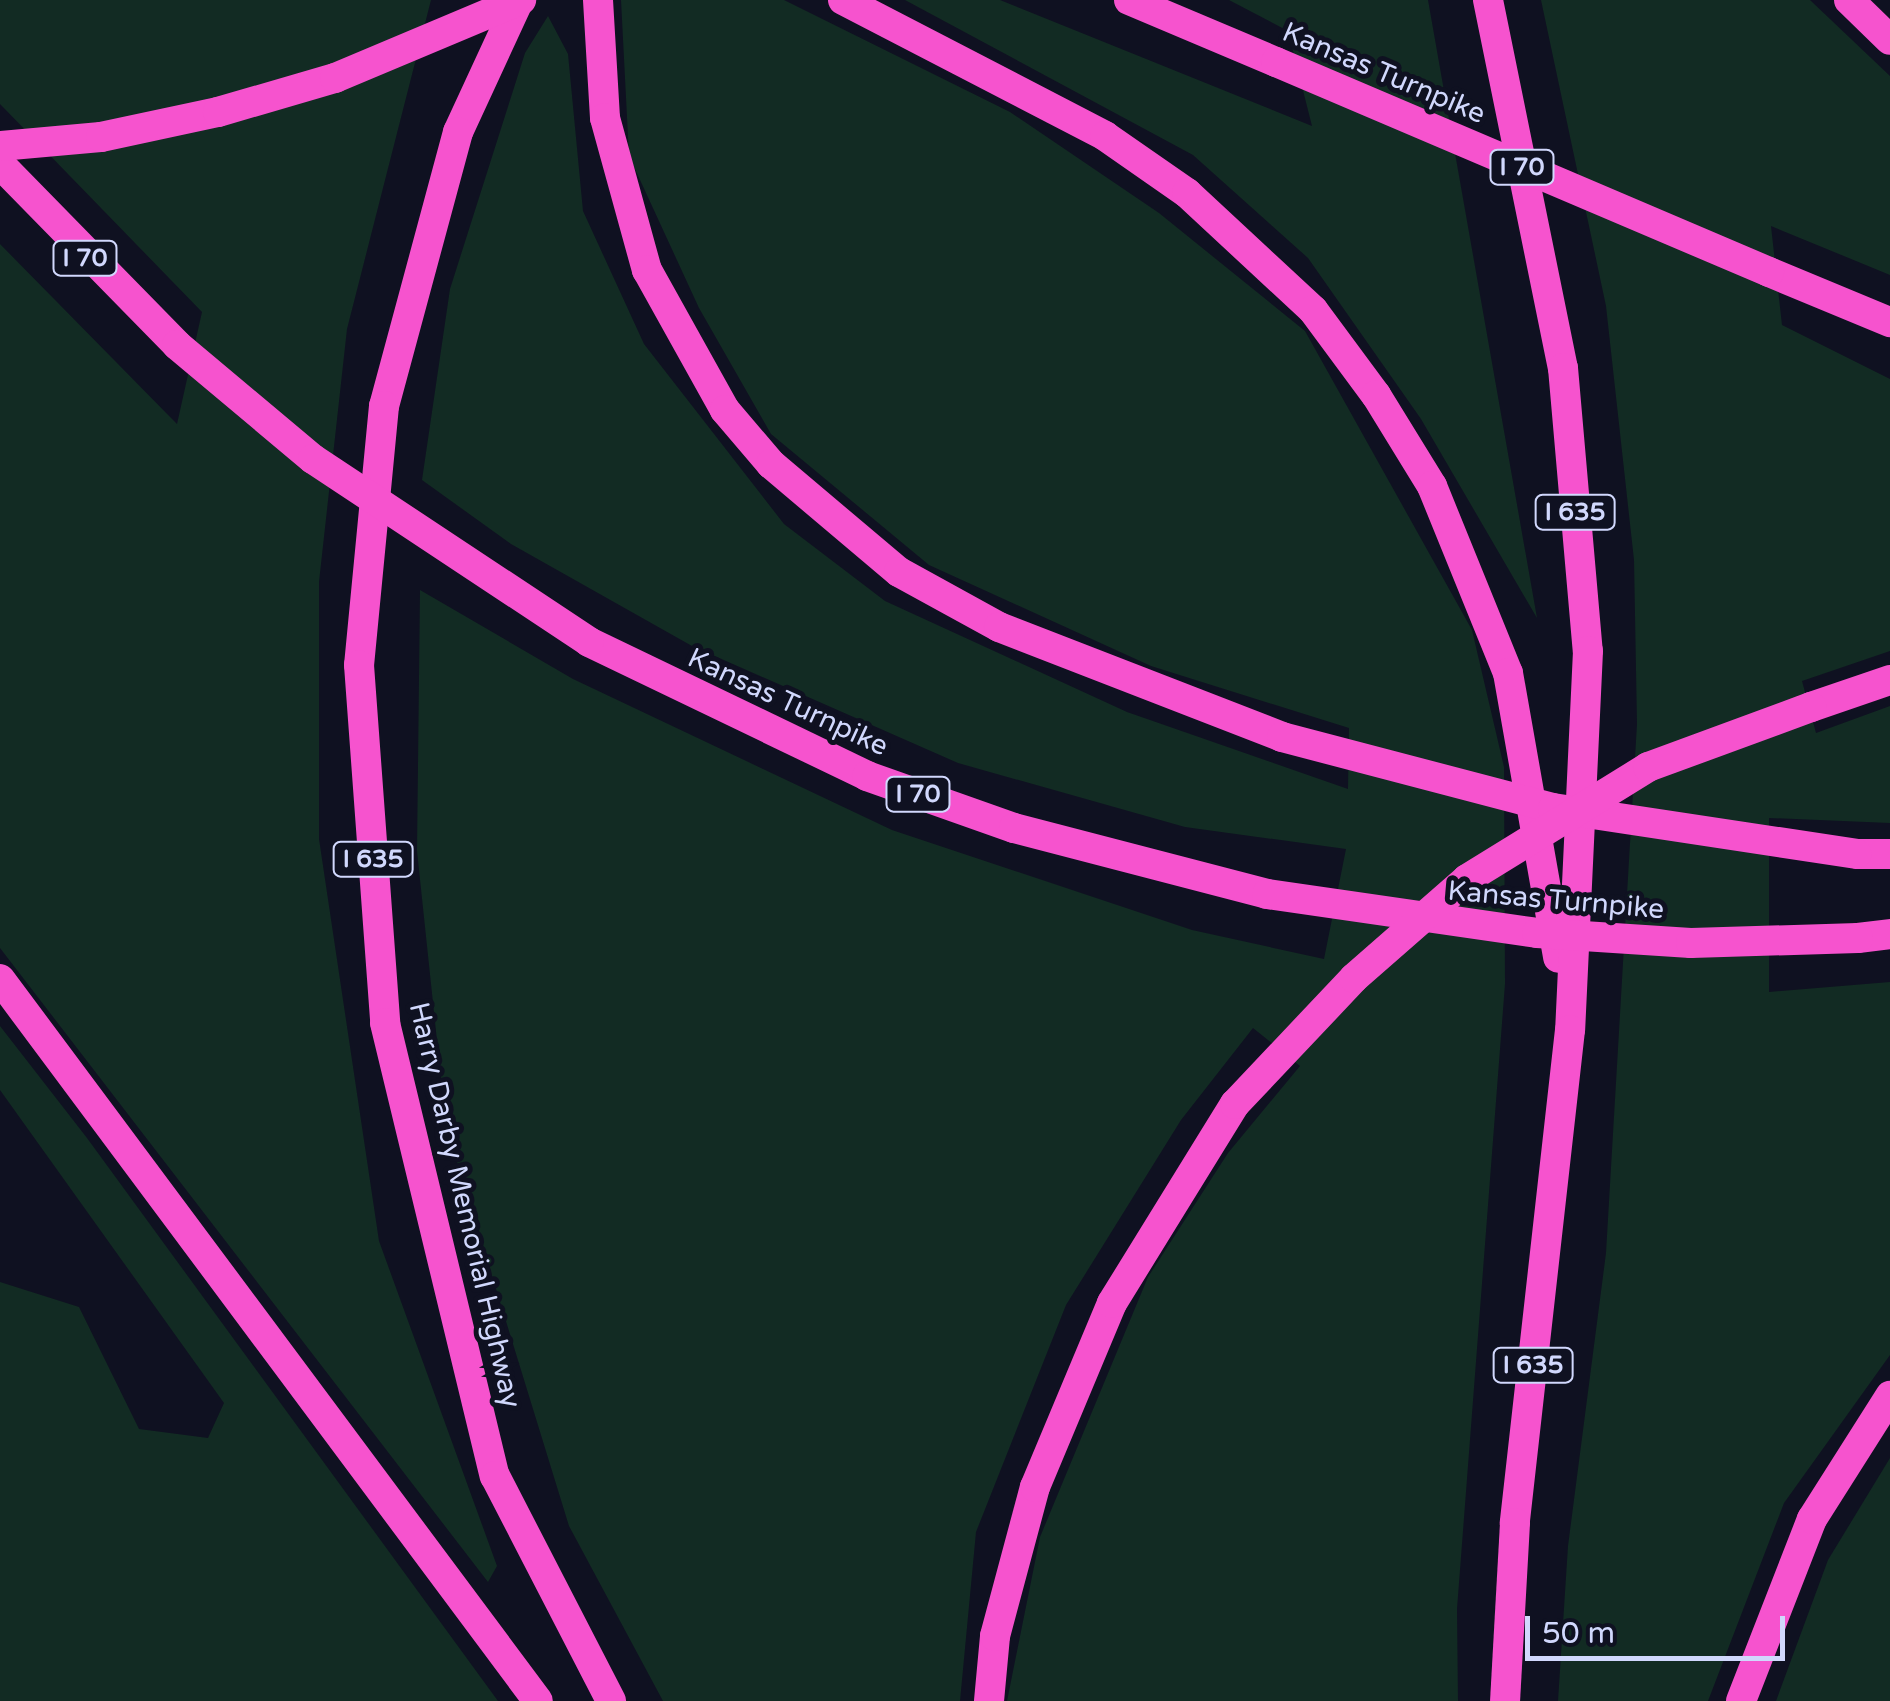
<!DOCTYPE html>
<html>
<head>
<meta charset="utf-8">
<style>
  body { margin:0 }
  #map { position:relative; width:1890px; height:1701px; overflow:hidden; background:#0f1121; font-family:"Varela Round",sans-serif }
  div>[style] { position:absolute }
  .green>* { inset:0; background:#122b23 }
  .highway>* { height:30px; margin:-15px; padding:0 15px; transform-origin:15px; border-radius:15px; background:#f653ce }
  .highway-bridge>* { height:30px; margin:-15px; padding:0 15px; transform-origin:15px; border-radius:15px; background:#f653ce }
  span { translate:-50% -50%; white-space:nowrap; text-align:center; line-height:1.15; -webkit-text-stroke:10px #0f1121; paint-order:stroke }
  .shield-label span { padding:2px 8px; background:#0f1121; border:2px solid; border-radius:8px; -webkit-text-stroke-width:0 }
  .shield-label { font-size:25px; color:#d1d8fd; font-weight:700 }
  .street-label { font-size:28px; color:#d1d8fd }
  .scale { position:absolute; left:1525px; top:1616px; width:260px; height:45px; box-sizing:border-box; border:5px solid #d1d8fd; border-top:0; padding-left:12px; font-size:30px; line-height:35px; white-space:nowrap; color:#d1d8fd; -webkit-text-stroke:8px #0f1121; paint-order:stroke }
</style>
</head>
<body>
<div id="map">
  <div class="green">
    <i style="clip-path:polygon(0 0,431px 0,347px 329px,319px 582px,319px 839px,379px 1241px,497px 1566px,488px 1582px,0 948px,0 244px,177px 424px,202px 312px,0 104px)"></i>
    <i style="clip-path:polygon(621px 0,784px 0,1010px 112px,1159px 213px,1305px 331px,1472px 630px,1504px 767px,1505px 984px,1457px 1609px,1458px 1701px,1007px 1701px,1040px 1537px,1148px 1277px,1228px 1153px,1300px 1066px,1253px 1028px,1181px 1120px,1066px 1305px,976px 1532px,960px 1701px,663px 1701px,569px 1526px,446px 1126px,417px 851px,420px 590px,573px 679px,892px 830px,1192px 930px,1324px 959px,1346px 849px,1185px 827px,958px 763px,692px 646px,511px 544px,422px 480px,450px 289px,525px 53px,548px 16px,568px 54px,583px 211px,644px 344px,784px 524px,885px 601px,1127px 712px,1348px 789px,1349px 728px,1151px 666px,929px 565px,771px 434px,699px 308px,629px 156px)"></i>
    <i style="clip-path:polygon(905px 0,1000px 0,1312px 126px,1288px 31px,1229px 0,1428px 0,1537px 618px,1421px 419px,1308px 258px,1193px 155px)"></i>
    <i style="clip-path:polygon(1541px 0,1810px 0,1890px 76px,1890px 275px,1771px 226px,1782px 325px,1890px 379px,1890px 651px,1802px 681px,1816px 733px,1890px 706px,1890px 823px,1769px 818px,1769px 992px,1890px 982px,1890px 1355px,1784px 1503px,1708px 1701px,1558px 1701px,1568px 1546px,1606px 1253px,1637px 724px,1634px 560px,1606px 306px)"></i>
    <i style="clip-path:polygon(0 1026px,87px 1138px,498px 1701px,0 1701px,0 1282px,79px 1307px,139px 1429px,208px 1438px,224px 1403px,0 1090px)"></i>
    <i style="clip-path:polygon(1890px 1458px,1890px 1701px,1776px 1701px,1828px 1560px)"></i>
  </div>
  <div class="highway">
    <i style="left:519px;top:0;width:145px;rotate:114.8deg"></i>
    <i style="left:458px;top:132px;width:284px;rotate:105.1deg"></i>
    <i style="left:384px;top:406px;width:260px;rotate:95.5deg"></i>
    <i style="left:359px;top:665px;width:359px;rotate:85.8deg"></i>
    <i style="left:385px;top:1023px;width:466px;rotate:76.4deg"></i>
    <i style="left:495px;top:1476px;width:253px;rotate:62.7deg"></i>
    <i style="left:598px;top:0;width:118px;rotate:86.6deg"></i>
    <i style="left:605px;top:118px;width:158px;rotate:74.6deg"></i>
    <i style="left:647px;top:270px;width:160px;rotate:60.9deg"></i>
    <i style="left:725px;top:410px;width:71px;rotate:49.6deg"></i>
    <i style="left:771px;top:464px;width:167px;rotate:40.2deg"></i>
    <i style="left:899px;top:572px;width:114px;rotate:28.8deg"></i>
    <i style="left:999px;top:627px;width:304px;rotate:21.2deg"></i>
    <i style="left:843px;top:0;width:295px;rotate:27.4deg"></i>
    <i style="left:1105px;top:136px;width:100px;rotate:34.8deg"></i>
    <i style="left:1187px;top:193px;width:172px;rotate:42.9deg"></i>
    <i style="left:1313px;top:310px;width:106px;rotate:53.5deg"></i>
    <i style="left:1376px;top:395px;width:107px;rotate:58.4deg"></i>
    <i style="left:1432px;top:486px;width:202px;rotate:67.9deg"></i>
    <i style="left:1508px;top:673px;width:289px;rotate:80deg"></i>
    <i style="left:1129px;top:0;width:160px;rotate:22.9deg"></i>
    <i style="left:1488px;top:0;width:376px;rotate:78.5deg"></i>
    <i style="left:1563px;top:368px;width:284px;rotate:85deg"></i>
    <i style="left:1588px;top:651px;width:379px;rotate:92.7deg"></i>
    <i style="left:1570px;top:1030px;width:496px;rotate:96.4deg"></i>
    <i style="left:1515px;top:1523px;width:178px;rotate:93.2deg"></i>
    <i style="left:1849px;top:0;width:57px;rotate:44.3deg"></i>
    <i style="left:0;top:164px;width:253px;rotate:45.6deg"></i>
    <i style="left:1769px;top:272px;width:131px;rotate:22.5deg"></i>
    <i style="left:589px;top:642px;width:309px;rotate:25.7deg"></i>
    <i style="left:867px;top:776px;width:156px;rotate:19.5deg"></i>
    <i style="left:1014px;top:828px;width:261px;rotate:14.6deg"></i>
    <i style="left:1811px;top:707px;width:83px;rotate:-18.9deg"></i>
    <i style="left:1857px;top:854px;width:33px"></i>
    <i style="left:1858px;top:938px;width:32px;rotate:-7deg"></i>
    <i style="left:0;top:979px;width:900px;rotate:53.31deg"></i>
    <i style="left:989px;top:1701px;width:65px;rotate:-84.7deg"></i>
    <i style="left:995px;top:1636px;width:154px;rotate:-75deg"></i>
    <i style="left:1035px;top:1487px;width:199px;rotate:-67.3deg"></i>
    <i style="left:1112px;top:1303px;width:234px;rotate:-58.3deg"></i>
    <i style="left:1741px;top:1701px;width:195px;rotate:-68.7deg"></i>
    <i style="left:1812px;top:1519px;width:146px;rotate:-57.6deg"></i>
  </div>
  <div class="highway-bridge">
    <i style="left:1276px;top:62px;width:536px;rotate:23.07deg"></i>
    <i style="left:0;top:146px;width:101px;rotate:-5.1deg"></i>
    <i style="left:101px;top:137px;width:120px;rotate:-12.1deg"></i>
    <i style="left:218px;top:112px;width:122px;rotate:-16.2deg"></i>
    <i style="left:335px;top:78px;width:202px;rotate:-22.8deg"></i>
    <i style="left:177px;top:345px;width:177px;rotate:40deg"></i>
    <i style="left:313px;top:459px;width:331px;rotate:33.5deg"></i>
    <i style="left:1282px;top:737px;width:280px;rotate:14.7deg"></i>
    <i style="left:1553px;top:808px;width:307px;rotate:8.6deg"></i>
    <i style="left:1267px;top:894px;width:273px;rotate:8.2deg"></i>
    <i style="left:1537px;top:933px;width:154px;rotate:3.7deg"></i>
    <i style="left:1691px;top:943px;width:167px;rotate:-1.7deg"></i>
    <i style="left:1235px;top:1104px;width:173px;rotate:-46.6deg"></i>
    <i style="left:1354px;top:978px;width:150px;rotate:-41.2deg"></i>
    <i style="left:1467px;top:879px;width:213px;rotate:-31.7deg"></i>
    <i style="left:1648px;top:767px;width:174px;rotate:-20.2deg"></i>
  </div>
  <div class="shield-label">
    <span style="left:1522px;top:167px">I 70</span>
    <span style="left:85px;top:258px">I 70</span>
    <span style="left:1575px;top:512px">I 635</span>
    <span style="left:918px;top:794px">I 70</span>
    <span style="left:373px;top:859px">I 635</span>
    <span style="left:1533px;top:1365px">I 635</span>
  </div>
  <div class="street-label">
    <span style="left:1384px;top:73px;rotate:23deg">Kansas Turnpike</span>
    <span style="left:788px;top:702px;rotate:25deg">Kansas Turnpike</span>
    <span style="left:1556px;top:900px;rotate:5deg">Kansas Turnpike</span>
    <span style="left:465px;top:1205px;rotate:77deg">Harry Darby Memorial Highway</span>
  </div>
  <div class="scale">50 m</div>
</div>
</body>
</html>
